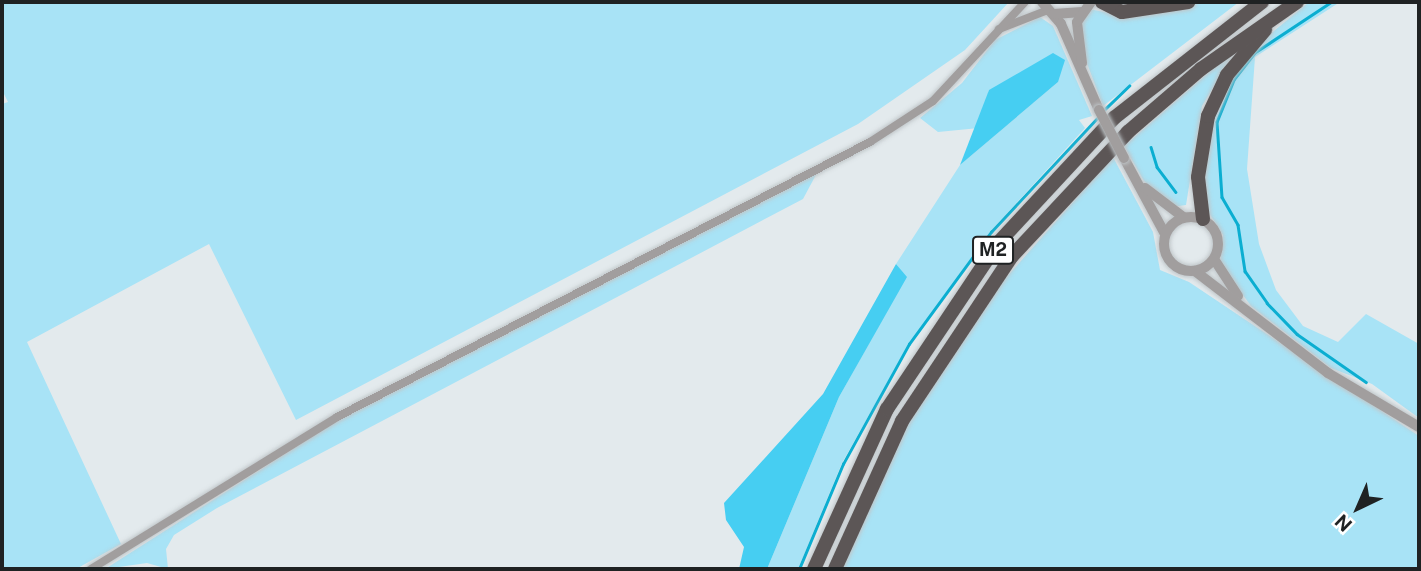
<!DOCTYPE html>
<html>
<head>
<meta charset="utf-8">
<style>
  body { margin:0 }
  #map { position:relative; width:1421px; height:571px; overflow:hidden; background:#e3eaed; font-family:"Public Sans",sans-serif }
  div>[style] { position:absolute }
  .green>* { inset:0; background:#a8e3f6 }
  .forest>* { inset:0; background:#46cef2 }
  .stream>* { height:2.5px; margin:-1.25px; padding:0 1.25px; transform-origin:1.25px; border-radius:1.25px; background:#0baed1 }
  .roads { filter:drop-shadow(0 0 2px #c0c6c9) drop-shadow(0 0 2px #c0c6c9) }
  .minor>* { height:8px; margin:-4px; padding:0 4px; transform-origin:4px; border-radius:4px; background:#a19e9e }
  .tertiary>* { height:10px; margin:-5px; padding:0 5px; transform-origin:5px; border-radius:5px; background:#a19e9e }
  .tertiary>.ring { margin:-5px; padding:0; box-sizing:content-box; background:none; border:10px solid #a19e9e; border-radius:50% }
  .trunk>* { height:14px; margin:-7px; padding:0 7px; transform-origin:7px; border-radius:7px; background:#5c5656 }
  .bridges { filter:drop-shadow(0 0 2px #c0c6c9) drop-shadow(0 0 2px #c0c6c9) }
  .tertiary-bridge>* { height:10px; margin:-5px; padding:0 5px; transform-origin:5px; border-radius:5px; background:#a19e9e }
  span { translate:-50% -50%; white-space:nowrap; text-align:center; line-height:1.15; -webkit-text-stroke:5px #fff; paint-order:stroke }
  .shield-label span { padding:2px 5px; background:#fff; border:2px solid; border-radius:5px; -webkit-text-stroke-width:0 }
  .shield-label { font-size:18px; color:#1f2223; font-weight:700 }
  .frame { position:absolute; inset:0; border:4px solid #1f2223; pointer-events:none }
  .north { position:absolute; left:1323px; top:473px; width:70px; height:70px; -webkit-text-stroke:5px #fff; paint-order:stroke; rotate:224deg; font-size:19px; font-weight:700; line-height:28px; text-align:center; color:#1f2223 }
  .north::after { content:''; display:block; margin:auto; width:24px; height:32px; background:#1f2223; clip-path:polygon(50% 0,100% 100%,50% 72%,0 100%) }
</style>
</head>
<body>
<div id="map">
  <div class="green">
    <i style="clip-path:polygon(2px 2px,1009px 2px,965px 50px,858px 124px,296px 420px,209px 244px,27px 342px,121px 544px,76px 569px,2px 569px,2px 104px,8px 102px,2px 90px)"></i>
    <i style="clip-path:polygon(1200px 2px,1239px 2px,1103px 106px,1079px 42px,1077px 29px,1089px 9px,1125px 16px)"></i>
    <i style="clip-path:polygon(1309px 2px,1340px 2px,1255px 57px,1247px 169px,1259px 244px,1276px 290px,1303px 326px,1338px 342px,1366px 314px,1419px 344px,1419px 418px,1372px 384px,1331px 368px,1251px 306px,1220px 264px,1223px 235px,1202px 202px,1214px 107px,1252px 49px)"></i>
    <i style="clip-path:polygon(1040px 17px,1053px 26px,1092px 116px,1079px 120px,1085px 128px,990px 232px,909px 344px,842px 463px,798px 569px,767px 569px,839px 397px,906px 277px,896px 264px,960px 165px,1058px 82px,989px 90px,979px 128px,938px 132px,920px 118px,962px 83px,995px 40px)"></i>
    <i style="clip-path:polygon(1238px 47px,1202px 106px,1186px 205px,1172px 207px,1144px 181px,1124px 146px)"></i>
    <i style="clip-path:polygon(1113px 157px,1153px 232px,1160px 270px,1189px 282px,1419px 436px,1419px 569px,839px 569px,906px 423px,988px 298px)"></i>
    <i style="clip-path:polygon(818px 171px,803px 199px,217px 508px,174px 535px,166px 549px,168px 569px,147px 563px,105px 569px,340px 419px)"></i>
  </div>
  <div class="forest">
    <i style="clip-path:polygon(1053px 53px,1065px 60px,1058px 82px,960px 165px,989px 90px)"></i>
    <i style="clip-path:polygon(896px 264px,907px 277px,839px 397px,767px 569px,739px 569px,744px 547px,726px 520px,724px 503px,823px 394px)"></i>
  </div>
  <div class="stream">
    <i style="left:1332px;top:2px;width:92px;rotate:146.5deg"></i>
    <i style="left:1255px;top:53px;width:34px;rotate:128deg"></i>
    <i style="left:1234px;top:80px;width:45px;rotate:112deg"></i>
    <i style="left:1217px;top:122px;width:75px;rotate:86.2deg"></i>
    <i style="left:1222px;top:197px;width:32px;rotate:60deg"></i>
    <i style="left:1238px;top:225px;width:47px;rotate:81.3deg"></i>
    <i style="left:1245px;top:271px;width:39px;rotate:55deg"></i>
    <i style="left:1267px;top:303px;width:43px;rotate:45.9deg"></i>
    <i style="left:1297px;top:334px;width:84px;rotate:34.8deg"></i>
    <i style="left:1104px;top:110px;width:35px;rotate:-44deg"></i>
    <i style="left:1151px;top:147px;width:21px;rotate:73deg"></i>
    <i style="left:1157px;top:167px;width:31px;rotate:53deg"></i>
    <i style="left:799px;top:569px;width:114px;rotate:-67.3deg"></i>
    <i style="left:843px;top:464px;width:137px;rotate:-61.2deg"></i>
    <i style="left:909px;top:344px;width:139px;rotate:-53.8deg"></i>
    <i style="left:991px;top:232px;width:160px;rotate:-47deg"></i>
  </div>
  <div class="roads">
    <div class="minor">
      <i style="left:999px;top:29px;width:53px;rotate:-21.2deg"></i>
      <i style="left:91px;top:569px;width:289px;rotate:-31.7deg"></i>
      <i style="left:337px;top:417px;width:600px;rotate:-27.29deg"></i>
      <i style="left:870px;top:142px;width:75px;rotate:-33.1deg"></i>
      <i style="left:933px;top:101px;width:135px;rotate:-47.1deg"></i>
    </div>
    <div class="tertiary">
      <i style="left:1042px;top:2px;width:29px;rotate:49deg"></i>
      <i style="left:1061px;top:24px;width:94px;rotate:66.2deg"></i>
      <i style="left:1054px;top:14px;width:28px;rotate:-4deg"></i>
      <i style="left:1082px;top:63px;width:41px;rotate:-97deg"></i>
      <i style="left:1077px;top:22px;width:24px;rotate:-55deg"></i>
      <i style="left:1124px;top:158px;width:86px;rotate:61.7deg"></i>
      <i style="left:1145px;top:188px;width:48px;rotate:37.3deg"></i>
      <i class="ring" style="left:1164px;top:217px;width:44px;height:44px"></i>
      <i style="left:1214px;top:259px;width:44px;rotate:57deg"></i>
      <i style="left:1195px;top:271px;width:168px;rotate:37.5deg"></i>
      <i style="left:1328px;top:373px;width:106px;rotate:30.7deg"></i>
    </div>
    <div class="trunk">
      <i style="left:1102px;top:2px;width:22px;rotate:27deg"></i>
      <i style="left:1122px;top:12px;width:67px;rotate:-8.6deg"></i>
      <i style="left:1203px;top:219px;width:42px;rotate:-96.8deg"></i>
      <i style="left:1198px;top:177px;width:62px;rotate:-80.7deg"></i>
      <i style="left:1208px;top:116px;width:45px;rotate:-65.1deg"></i>
      <i style="left:1227px;top:75px;width:59px;rotate:-49.8deg"></i>
      <i style="left:814px;top:569px;width:176px;rotate:-65.5deg"></i>
      <i style="left:887px;top:409px;width:200px;rotate:-56.2deg"></i>
      <i style="left:998px;top:243px;width:171px;rotate:-47.1deg"></i>
      <i style="left:1114px;top:118px;width:188px;rotate:-38.1deg"></i>
      <i style="left:835px;top:569px;width:162px;rotate:-65.6deg"></i>
      <i style="left:902px;top:421px;width:198px;rotate:-56.3deg"></i>
      <i style="left:1012px;top:256px;width:170px;rotate:-46.9deg"></i>
      <i style="left:1128px;top:132px;width:96px;rotate:-40.8deg"></i>
      <i style="left:1201px;top:69px;width:117px;rotate:-34.9deg"></i>
    </div>
  </div>
  <div class="bridges">
    <div class="tertiary-bridge">
      <i style="left:1099px;top:110px;width:54px;rotate:62.5deg"></i>
    </div>
  </div>
  <div class="shield-label">
    <span style="left:993px;top:250px">M2</span>
  </div>
  <div class="frame"></div>
  <div class="north">N</div>
</div>
</body>
</html>
